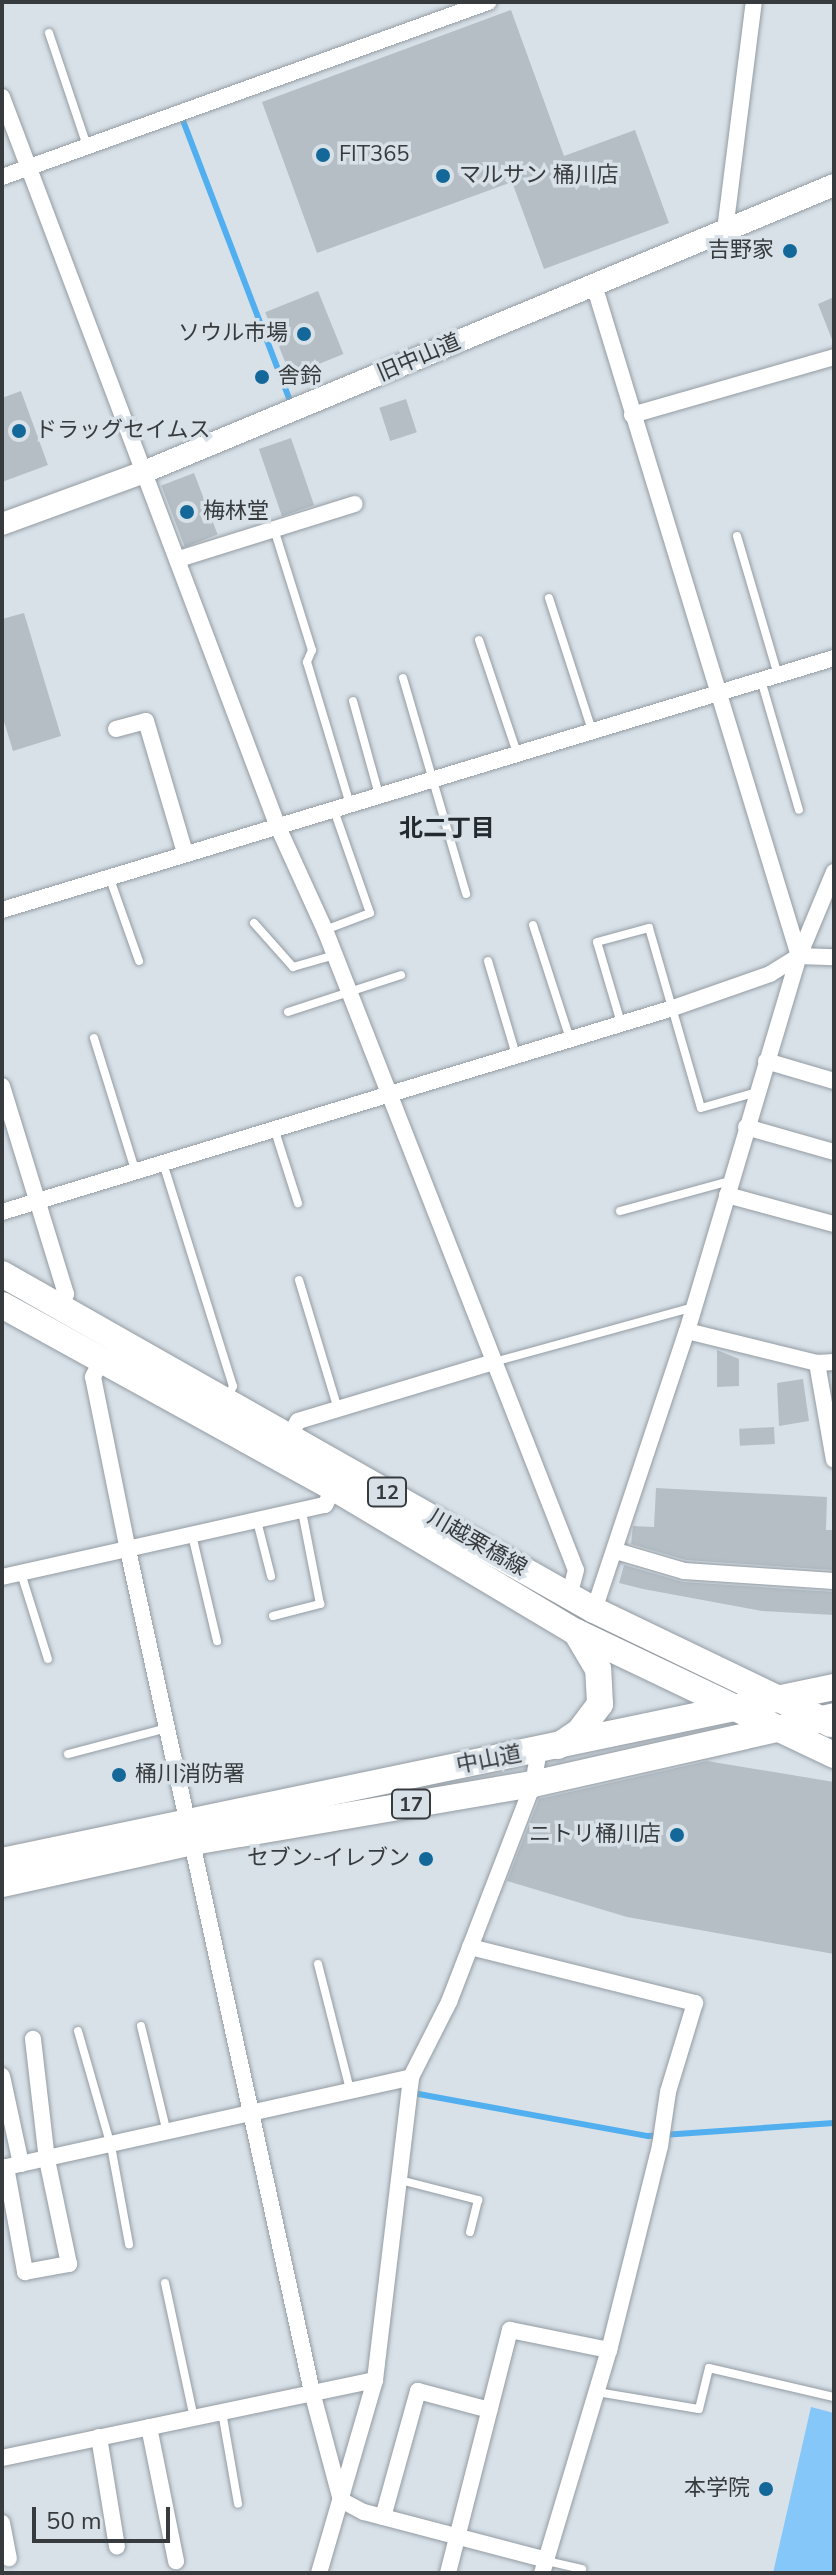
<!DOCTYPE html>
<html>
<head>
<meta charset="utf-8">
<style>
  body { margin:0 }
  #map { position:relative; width:836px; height:2575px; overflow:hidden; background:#d8e1e8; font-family:"Nunito Sans","Noto Sans JP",sans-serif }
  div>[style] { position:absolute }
  .green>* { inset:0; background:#85c7f8 }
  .stream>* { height:6px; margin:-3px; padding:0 3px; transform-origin:3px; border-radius:3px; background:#51afef }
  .building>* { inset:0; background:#b5bec5; transform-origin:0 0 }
  .roads { filter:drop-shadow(0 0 2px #949ca3) drop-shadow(0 0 2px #949ca3) }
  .service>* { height:8px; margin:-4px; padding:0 4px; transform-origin:4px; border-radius:4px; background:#fff }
  .minor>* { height:16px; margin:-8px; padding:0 8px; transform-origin:8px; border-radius:8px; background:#fff }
  .secondary>* { height:22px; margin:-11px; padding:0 11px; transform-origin:11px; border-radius:11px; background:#fff }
  .primary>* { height:26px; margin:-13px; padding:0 13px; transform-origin:13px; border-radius:13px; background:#fff }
  .trunk>* { height:26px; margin:-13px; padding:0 13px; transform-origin:13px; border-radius:13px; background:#fff }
  .dots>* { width:22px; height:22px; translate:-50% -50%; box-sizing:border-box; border:4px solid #d8e1e8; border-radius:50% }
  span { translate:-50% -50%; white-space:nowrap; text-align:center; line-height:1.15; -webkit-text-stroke:7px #d8e1e8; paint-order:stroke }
  .shield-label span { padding:2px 6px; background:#d8e1e8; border:2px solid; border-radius:6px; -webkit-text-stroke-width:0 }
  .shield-label { font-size:20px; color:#373b3e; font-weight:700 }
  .poi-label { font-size:22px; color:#373b3e }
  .left { translate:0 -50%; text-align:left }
  .right { translate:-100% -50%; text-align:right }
  .street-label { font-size:22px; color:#373b3e }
  .neighbourhood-label { font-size:24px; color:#242b30; font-weight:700 }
  .frame { position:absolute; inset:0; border:4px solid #373b3e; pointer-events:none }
  .scale { position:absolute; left:32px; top:2507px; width:138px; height:36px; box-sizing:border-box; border:4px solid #373b3e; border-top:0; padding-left:10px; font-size:24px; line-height:28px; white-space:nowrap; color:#373b3e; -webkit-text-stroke:6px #d8e1e8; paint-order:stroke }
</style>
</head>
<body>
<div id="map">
  <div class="green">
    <i style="clip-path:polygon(811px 2407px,834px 2413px,834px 2573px,773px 2573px)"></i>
  </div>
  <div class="stream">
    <i style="left:182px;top:118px;width:305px;rotate:69.1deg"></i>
    <i style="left:413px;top:2093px;width:239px;rotate:10.4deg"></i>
    <i style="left:648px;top:2136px;width:186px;rotate:-4deg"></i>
  </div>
  <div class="building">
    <i style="clip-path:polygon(511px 10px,564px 156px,635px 130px,669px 223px,544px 269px,512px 182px,317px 253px,262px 102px)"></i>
    <i style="left:318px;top:291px;width:68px;height:57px;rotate:68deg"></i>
    <i style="clip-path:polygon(834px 297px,834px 342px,833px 342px,818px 304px)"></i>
    <i style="clip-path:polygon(21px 391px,48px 465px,2px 482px,2px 398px)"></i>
    <i style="left:406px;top:399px;width:35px;height:28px;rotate:72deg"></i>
    <i style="left:291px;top:438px;width:71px;height:34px;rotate:71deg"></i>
    <i style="left:194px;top:473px;width:66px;height:35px;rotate:69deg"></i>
    <i style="clip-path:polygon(24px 613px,61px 736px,13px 751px,2px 715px,2px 619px)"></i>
    <i style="clip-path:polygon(717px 1350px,739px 1359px,739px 1386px,717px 1387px)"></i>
    <i style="clip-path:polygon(803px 1379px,809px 1421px,779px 1426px,777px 1383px)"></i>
    <i style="left:774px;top:1427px;width:17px;height:35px;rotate:87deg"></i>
    <i style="clip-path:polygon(656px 1488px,827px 1497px,826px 1530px,833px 1530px,834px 1570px,686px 1560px,631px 1544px,633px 1526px,654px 1527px)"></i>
    <i style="clip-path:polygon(624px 1565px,683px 1582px,834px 1592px,834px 1615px,762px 1611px,643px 1589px,619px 1583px)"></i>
    <i style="clip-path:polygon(707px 1761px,834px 1782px,834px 1954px,627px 1917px,507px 1881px,539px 1799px)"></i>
  </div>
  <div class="roads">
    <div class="service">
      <i style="left:49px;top:33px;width:119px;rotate:71.4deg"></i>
      <i style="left:274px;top:529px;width:127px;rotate:72.6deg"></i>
      <i style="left:312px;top:650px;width:13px;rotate:113deg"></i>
      <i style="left:307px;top:662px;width:148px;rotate:73.2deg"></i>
      <i style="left:737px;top:536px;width:145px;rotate:73.6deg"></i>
      <i style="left:549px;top:598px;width:139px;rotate:72deg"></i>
      <i style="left:479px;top:640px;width:119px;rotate:71.4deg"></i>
      <i style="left:403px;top:678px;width:225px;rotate:73.7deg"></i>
      <i style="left:761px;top:680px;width:135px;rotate:73.7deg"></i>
      <i style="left:353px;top:701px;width:98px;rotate:74.5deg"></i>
      <i style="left:110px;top:879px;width:87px;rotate:70.5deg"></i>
      <i style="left:254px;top:923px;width:59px;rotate:48.4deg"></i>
      <i style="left:293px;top:967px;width:44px;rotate:-15.9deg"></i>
      <i style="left:533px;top:925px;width:120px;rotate:72deg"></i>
      <i style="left:325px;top:930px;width:48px;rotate:-20.7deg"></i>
      <i style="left:370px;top:913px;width:109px;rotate:-109.3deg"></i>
      <i style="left:488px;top:961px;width:98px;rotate:73.4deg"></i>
      <i style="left:288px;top:1012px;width:119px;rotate:-18.1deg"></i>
      <i style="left:621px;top:1023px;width:84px;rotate:-106.5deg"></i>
      <i style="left:597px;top:942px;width:54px;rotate:-15.1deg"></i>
      <i style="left:649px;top:928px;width:187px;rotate:73.9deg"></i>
      <i style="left:701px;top:1108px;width:58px;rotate:-15.9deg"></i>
      <i style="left:94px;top:1038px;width:138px;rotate:72.7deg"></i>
      <i style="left:274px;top:1128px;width:79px;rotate:72.3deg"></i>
      <i style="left:163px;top:1163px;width:234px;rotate:72.6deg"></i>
      <i style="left:233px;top:1386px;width:13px;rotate:113deg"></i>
      <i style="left:620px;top:1211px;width:114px;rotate:-15.3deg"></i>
      <i style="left:299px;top:1280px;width:135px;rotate:73.2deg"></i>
      <i style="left:494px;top:1362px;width:206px;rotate:-15.4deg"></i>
      <i style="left:257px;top:1521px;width:57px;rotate:75.7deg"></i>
      <i style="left:192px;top:1535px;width:109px;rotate:76.7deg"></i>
      <i style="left:21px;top:1573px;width:90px;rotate:72.6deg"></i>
      <i style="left:273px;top:1616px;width:49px;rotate:-14.3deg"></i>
      <i style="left:320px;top:1604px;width:95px;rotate:-101deg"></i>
      <i style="left:68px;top:1754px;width:102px;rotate:-14.7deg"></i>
      <i style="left:318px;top:1964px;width:130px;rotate:75.7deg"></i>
      <i style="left:141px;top:2026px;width:110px;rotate:76.3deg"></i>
      <i style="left:78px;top:2031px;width:120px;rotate:74deg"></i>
      <i style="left:111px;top:2146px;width:100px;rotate:79.6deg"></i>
      <i style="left:400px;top:2180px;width:81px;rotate:14.4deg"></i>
      <i style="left:478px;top:2200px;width:33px;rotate:104deg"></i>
      <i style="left:165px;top:2283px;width:138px;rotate:77.9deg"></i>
      <i style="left:597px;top:2392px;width:103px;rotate:9.5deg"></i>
      <i style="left:699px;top:2409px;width:42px;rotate:-76.3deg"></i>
      <i style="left:709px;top:2368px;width:128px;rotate:13.1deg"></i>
      <i style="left:222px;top:2412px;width:93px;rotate:80.1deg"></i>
      <i style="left:547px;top:2561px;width:36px;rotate:13deg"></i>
    </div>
    <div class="minor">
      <i style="left:2px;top:97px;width:780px;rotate:69.29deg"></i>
      <i style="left:278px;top:827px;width:113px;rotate:65.5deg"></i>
      <i style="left:325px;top:930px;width:687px;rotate:68.59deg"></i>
      <i style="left:576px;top:1570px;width:27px;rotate:105deg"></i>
      <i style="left:2px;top:177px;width:517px;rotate:-19.8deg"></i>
      <i style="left:725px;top:230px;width:230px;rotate:-82.8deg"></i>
      <i style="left:594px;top:285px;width:702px;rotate:73.01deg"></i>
      <i style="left:632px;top:415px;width:210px;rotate:-16deg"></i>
      <i style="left:179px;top:559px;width:184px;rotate:-17.4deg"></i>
      <i style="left:116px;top:729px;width:31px;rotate:-15deg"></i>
      <i style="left:146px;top:721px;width:138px;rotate:73.5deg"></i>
      <i style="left:2px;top:910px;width:869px;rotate:-16.85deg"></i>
      <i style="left:766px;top:1061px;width:71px;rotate:16.4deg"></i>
      <i style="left:2px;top:1086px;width:218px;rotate:72.9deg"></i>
      <i style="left:66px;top:1294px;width:14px;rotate:120deg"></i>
      <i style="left:746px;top:1127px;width:91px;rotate:15.9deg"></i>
      <i style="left:727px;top:1195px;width:111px;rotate:15.2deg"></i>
      <i style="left:2px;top:1212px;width:701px;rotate:-16.91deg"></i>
      <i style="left:673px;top:1008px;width:103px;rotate:-19.3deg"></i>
      <i style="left:770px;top:974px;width:34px;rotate:-32deg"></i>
      <i style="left:799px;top:956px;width:35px;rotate:2deg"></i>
      <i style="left:687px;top:1331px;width:134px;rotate:13.8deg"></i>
      <i style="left:817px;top:1363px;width:17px;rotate:-3deg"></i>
      <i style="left:101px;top:1361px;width:18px;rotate:117deg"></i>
      <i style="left:93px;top:1377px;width:177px;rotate:78.6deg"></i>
      <i style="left:128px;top:1550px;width:862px;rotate:77.67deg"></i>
      <i style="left:312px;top:2392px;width:112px;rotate:75deg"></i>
      <i style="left:341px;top:2500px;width:26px;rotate:28deg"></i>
      <i style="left:364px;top:2512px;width:189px;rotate:14.7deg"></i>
      <i style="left:817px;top:1363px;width:98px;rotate:80.1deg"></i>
      <i style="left:289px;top:1437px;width:18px;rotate:-61deg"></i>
      <i style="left:298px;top:1421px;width:204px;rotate:-16.8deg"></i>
      <i style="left:616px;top:1551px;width:71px;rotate:16.4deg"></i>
      <i style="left:684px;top:1571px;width:150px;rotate:3.8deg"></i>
      <i style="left:2px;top:1577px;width:331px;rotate:-12.6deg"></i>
      <i style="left:325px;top:1505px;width:19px;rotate:-62deg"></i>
      <i style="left:594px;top:1610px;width:294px;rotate:-71.6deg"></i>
      <i style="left:687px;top:1331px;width:391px;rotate:-73.4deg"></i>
      <i style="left:799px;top:956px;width:91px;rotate:-67.4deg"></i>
      <i style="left:470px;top:1947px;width:232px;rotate:14deg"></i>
      <i style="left:695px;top:2003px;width:93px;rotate:106.9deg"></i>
      <i style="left:668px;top:2092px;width:55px;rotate:98.4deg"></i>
      <i style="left:660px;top:2146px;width:210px;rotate:104deg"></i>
      <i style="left:609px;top:2350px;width:233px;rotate:106.7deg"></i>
      <i style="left:2px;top:2076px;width:90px;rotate:77.8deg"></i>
      <i style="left:6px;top:2167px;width:107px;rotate:79.7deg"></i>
      <i style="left:25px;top:2272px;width:45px;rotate:-10.3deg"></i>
      <i style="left:69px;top:2264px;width:106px;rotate:-101.9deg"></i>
      <i style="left:47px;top:2160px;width:122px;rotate:-96.6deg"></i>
      <i style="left:2px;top:2168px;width:419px;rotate:-12.5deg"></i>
      <i style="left:149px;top:2427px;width:137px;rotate:78.6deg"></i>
      <i style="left:99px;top:2437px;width:111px;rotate:80.7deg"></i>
      <i style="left:2px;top:2458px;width:381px;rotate:-11.8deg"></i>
      <i style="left:383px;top:2517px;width:131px;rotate:-74.5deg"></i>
      <i style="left:418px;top:2391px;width:74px;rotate:14.8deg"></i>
      <i style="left:2px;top:2523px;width:36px;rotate:79deg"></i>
      <i style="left:319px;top:2573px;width:201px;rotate:-73.8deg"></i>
      <i style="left:375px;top:2380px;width:305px;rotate:-83.2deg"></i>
      <i style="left:411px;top:2077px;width:84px;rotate:-63.1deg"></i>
      <i style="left:449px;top:2002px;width:234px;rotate:-68.9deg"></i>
      <i style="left:533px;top:1784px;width:34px;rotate:-80deg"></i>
      <i style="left:448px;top:2573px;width:251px;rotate:-75.7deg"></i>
      <i style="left:510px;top:2330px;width:101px;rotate:11.4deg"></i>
    </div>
    <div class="secondary">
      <i style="left:2px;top:524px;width:151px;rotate:-20.1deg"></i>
      <i style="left:144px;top:472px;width:747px;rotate:-22.58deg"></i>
    </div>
    <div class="primary">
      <i style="left:2px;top:1274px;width:681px;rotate:29.58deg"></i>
      <i style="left:594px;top:1610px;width:263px;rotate:25.7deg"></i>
      <i style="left:2px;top:1305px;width:379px;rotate:28.9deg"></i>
      <i style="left:334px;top:1488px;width:282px;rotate:30.8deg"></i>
      <i style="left:576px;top:1632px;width:286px;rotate:25.5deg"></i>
      <i style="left:558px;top:1746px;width:25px;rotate:-34deg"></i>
      <i style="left:579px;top:1732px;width:35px;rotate:-53deg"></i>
      <i style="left:600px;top:1704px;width:35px;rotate:-93deg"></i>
      <i style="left:598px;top:1669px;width:43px;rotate:-120.7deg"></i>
    </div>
    <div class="trunk">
      <i style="left:2px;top:1861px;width:850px;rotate:-11.81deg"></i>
      <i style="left:2px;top:1884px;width:196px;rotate:-12.4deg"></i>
      <i style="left:193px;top:1842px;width:345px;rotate:-9.7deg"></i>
      <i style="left:533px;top:1784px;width:309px;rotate:-12.7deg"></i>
    </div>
  </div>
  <div class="dots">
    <i style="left:323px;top:155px;background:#136899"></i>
    <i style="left:443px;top:176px;background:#136899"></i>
    <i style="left:790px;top:251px;background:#136899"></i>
    <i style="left:304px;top:334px;background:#136899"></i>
    <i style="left:262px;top:377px;background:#136899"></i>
    <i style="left:19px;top:431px;background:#136899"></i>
    <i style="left:187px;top:512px;background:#136899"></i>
    <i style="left:119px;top:1775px;background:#136899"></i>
    <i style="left:677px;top:1835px;background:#136899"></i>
    <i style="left:426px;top:1859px;background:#136899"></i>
    <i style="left:766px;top:2489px;background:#136899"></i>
  </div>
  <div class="shield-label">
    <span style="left:387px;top:1492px">12</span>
    <span style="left:411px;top:1804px">17</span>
  </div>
  <div class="poi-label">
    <span class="left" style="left:339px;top:155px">FIT365</span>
    <span class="left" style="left:459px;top:176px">マルサン 桶川店</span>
    <span class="right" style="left:774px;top:251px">吉野家</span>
    <span class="right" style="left:288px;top:334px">ソウル市場</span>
    <span class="left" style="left:278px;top:377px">舎鈴</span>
    <span class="left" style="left:35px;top:431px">ドラッグセイムス</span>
    <span class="left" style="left:203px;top:512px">梅林堂</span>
    <span class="left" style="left:135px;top:1775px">桶川消防署</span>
    <span class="right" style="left:661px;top:1835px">ニトリ桶川店</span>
    <span class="right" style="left:410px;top:1859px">セブン-イレブン</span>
    <span class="right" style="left:750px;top:2489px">本学院</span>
  </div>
  <div class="street-label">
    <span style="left:419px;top:358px;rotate:-23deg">旧中山道</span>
    <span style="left:477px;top:1543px;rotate:30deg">川越栗橋線</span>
    <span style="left:489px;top:1760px;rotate:-11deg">中山道</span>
  </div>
  <div class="neighbourhood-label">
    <span style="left:447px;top:829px">北二丁目</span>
  </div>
  <div class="frame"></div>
  <div class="scale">50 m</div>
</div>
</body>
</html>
